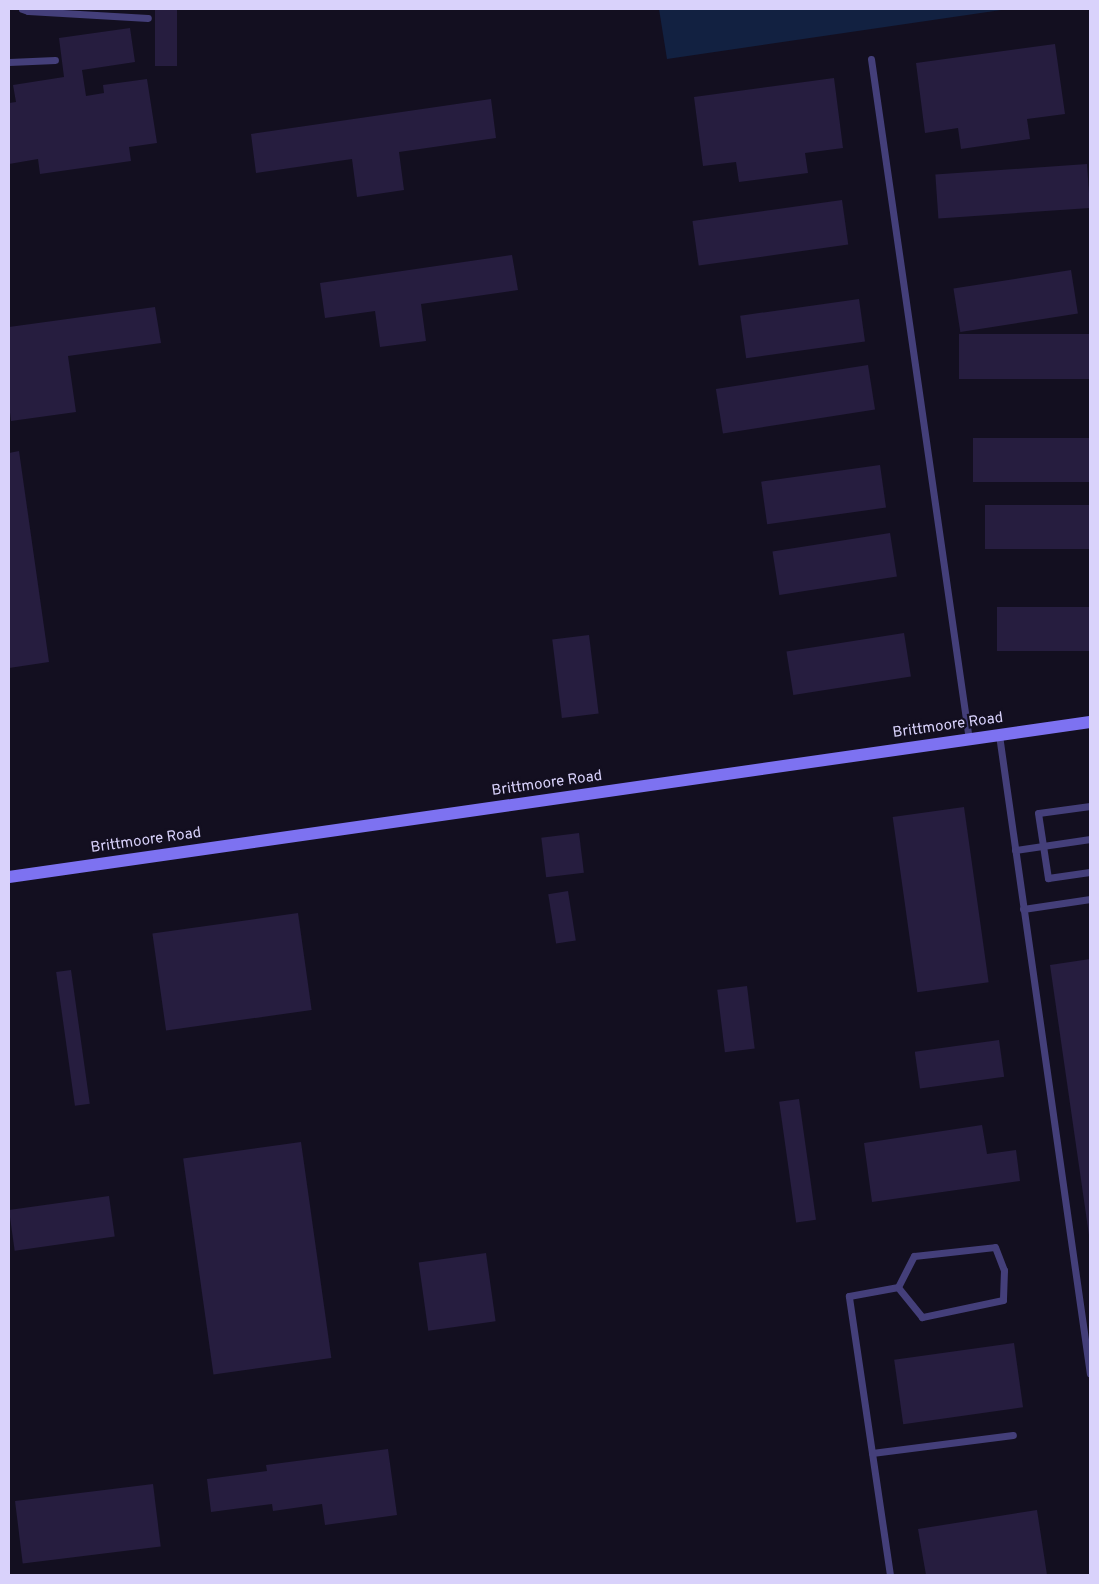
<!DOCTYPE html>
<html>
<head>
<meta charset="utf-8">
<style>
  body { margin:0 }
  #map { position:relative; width:1099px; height:1584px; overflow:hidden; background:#130f20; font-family:Overpass,sans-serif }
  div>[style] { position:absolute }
  .water>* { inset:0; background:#122141 }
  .building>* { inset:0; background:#261d3f; transform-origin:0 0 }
  .service>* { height:7px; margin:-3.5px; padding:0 3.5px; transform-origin:3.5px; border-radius:3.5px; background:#443f7a }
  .secondary>* { height:12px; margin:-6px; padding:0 6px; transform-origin:6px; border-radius:6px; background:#7d72f1 }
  span { translate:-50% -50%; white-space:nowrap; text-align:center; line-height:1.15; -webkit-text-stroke:4.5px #130f20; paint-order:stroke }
  .street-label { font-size:15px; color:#d9d2fb }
  .frame { position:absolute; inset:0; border:10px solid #d9d2fb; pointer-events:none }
</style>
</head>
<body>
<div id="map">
  <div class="water">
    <i style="clip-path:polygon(659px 9px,1008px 9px,667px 59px)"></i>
  </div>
  <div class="building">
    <i style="left:155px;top:9px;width:22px;height:57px"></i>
    <i style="clip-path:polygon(130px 28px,135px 62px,82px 70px,86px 96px,104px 93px,103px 85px,147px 79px,157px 143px,129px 147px,131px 161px,40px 174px,38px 159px,9px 164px,9px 103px,16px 102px,13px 85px,64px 77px,59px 38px)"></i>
    <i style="clip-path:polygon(1055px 44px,1065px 114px,1027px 119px,1030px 139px,961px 149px,958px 128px,925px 133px,916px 63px)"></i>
    <i style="clip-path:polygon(834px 78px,843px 148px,805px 153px,808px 173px,739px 182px,736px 162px,703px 166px,694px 97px)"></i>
    <i style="clip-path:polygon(491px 99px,496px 138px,399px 152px,404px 190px,357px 197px,352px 159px,256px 173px,251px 134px)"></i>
    <i style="left:1087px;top:164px;width:44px;height:152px;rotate:86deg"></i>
    <i style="left:842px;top:200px;width:45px;height:151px;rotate:82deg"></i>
    <i style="clip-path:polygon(512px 255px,518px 290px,421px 304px,426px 341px,380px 347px,375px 311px,325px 318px,320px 283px)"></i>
    <i style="left:1071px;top:270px;width:44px;height:119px;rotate:81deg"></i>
    <i style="left:859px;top:299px;width:43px;height:120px;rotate:82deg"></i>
    <i style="clip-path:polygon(155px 307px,161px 343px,68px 356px,76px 412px,11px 421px,9px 404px,9px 327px)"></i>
    <i style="left:1090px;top:334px;width:45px;height:131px;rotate:90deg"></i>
    <i style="left:868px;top:365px;width:45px;height:154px;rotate:81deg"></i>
    <i style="left:1090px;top:438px;width:44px;height:117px;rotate:90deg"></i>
    <i style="clip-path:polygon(19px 451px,49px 662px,9px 668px,9px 453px)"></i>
    <i style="left:880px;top:465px;width:43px;height:120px;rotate:82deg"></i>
    <i style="left:1090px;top:505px;width:44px;height:105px;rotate:90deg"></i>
    <i style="left:890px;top:533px;width:44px;height:119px;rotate:81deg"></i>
    <i style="left:1090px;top:607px;width:44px;height:93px;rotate:90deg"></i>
    <i style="left:904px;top:633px;width:44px;height:119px;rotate:81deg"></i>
    <i style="left:589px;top:635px;width:79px;height:37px;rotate:83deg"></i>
    <i style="left:964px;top:807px;width:177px;height:72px;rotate:82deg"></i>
    <i style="left:579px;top:833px;width:40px;height:38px;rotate:83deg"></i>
    <i style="left:568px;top:891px;width:50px;height:20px;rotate:81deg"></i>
    <i style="left:298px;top:913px;width:98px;height:147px;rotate:82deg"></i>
    <i style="clip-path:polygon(1090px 959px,1090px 1235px,1089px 1235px,1050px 965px)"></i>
    <i style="left:71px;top:970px;width:135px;height:15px;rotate:82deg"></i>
    <i style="left:747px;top:986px;width:63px;height:30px;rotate:83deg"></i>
    <i style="left:999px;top:1040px;width:37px;height:85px;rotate:82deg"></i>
    <i style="left:799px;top:1099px;width:122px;height:20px;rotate:82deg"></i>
    <i style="clip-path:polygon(982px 1125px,987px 1154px,1016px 1150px,1020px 1181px,872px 1202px,864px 1143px)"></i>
    <i style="left:301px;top:1142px;width:218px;height:119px;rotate:82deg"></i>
    <i style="left:109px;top:1196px;width:41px;height:101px;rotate:82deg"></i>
    <i style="left:486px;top:1253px;width:69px;height:68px;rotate:82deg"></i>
    <i style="left:1014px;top:1343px;width:65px;height:121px;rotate:82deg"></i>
    <i style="clip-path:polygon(388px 1449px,397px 1515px,325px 1525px,322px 1504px,273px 1511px,272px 1504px,211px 1512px,207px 1479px,267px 1471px,266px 1465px)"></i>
    <i style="left:153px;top:1484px;width:63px;height:139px;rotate:83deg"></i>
    <i style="clip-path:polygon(1037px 1510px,1047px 1575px,926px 1575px,918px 1529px)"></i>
  </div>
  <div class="service">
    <i style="left:22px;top:9px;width:6px;rotate:18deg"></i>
    <i style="left:28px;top:11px;width:120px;rotate:3.3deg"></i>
    <i style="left:871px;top:59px;width:688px;rotate:81.81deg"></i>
    <i style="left:9px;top:62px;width:46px;rotate:-2.5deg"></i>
    <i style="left:999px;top:735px;width:645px;rotate:81.9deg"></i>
    <i style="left:1090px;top:806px;width:52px;rotate:172.3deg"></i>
    <i style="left:1038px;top:813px;width:66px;rotate:81.3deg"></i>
    <i style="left:1048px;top:878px;width:42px;rotate:-8.1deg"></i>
    <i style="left:1015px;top:850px;width:76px;rotate:-8.3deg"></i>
    <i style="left:1023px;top:909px;width:68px;rotate:-8.5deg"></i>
    <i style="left:995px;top:1247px;width:25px;rotate:69deg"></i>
    <i style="left:1004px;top:1270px;width:30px;rotate:92deg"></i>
    <i style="left:1003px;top:1300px;width:83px;rotate:168.1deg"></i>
    <i style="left:922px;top:1317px;width:38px;rotate:-129deg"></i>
    <i style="left:898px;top:1287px;width:35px;rotate:-63deg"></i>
    <i style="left:914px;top:1256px;width:81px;rotate:-6.3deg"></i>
    <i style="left:872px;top:1453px;width:142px;rotate:-7.3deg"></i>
    <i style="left:890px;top:1575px;width:282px;rotate:-98.4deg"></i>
    <i style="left:849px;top:1296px;width:50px;rotate:-10.4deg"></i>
  </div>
  <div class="secondary">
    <i style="left:9px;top:877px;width:1092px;rotate:-8.16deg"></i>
  </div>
  <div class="street-label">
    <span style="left:948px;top:726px;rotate:-8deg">Brittmoore Road</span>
    <span style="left:547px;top:784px;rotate:-8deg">Brittmoore Road</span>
    <span style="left:146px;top:841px;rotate:-8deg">Brittmoore Road</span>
  </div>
  <div class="frame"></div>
</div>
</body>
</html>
